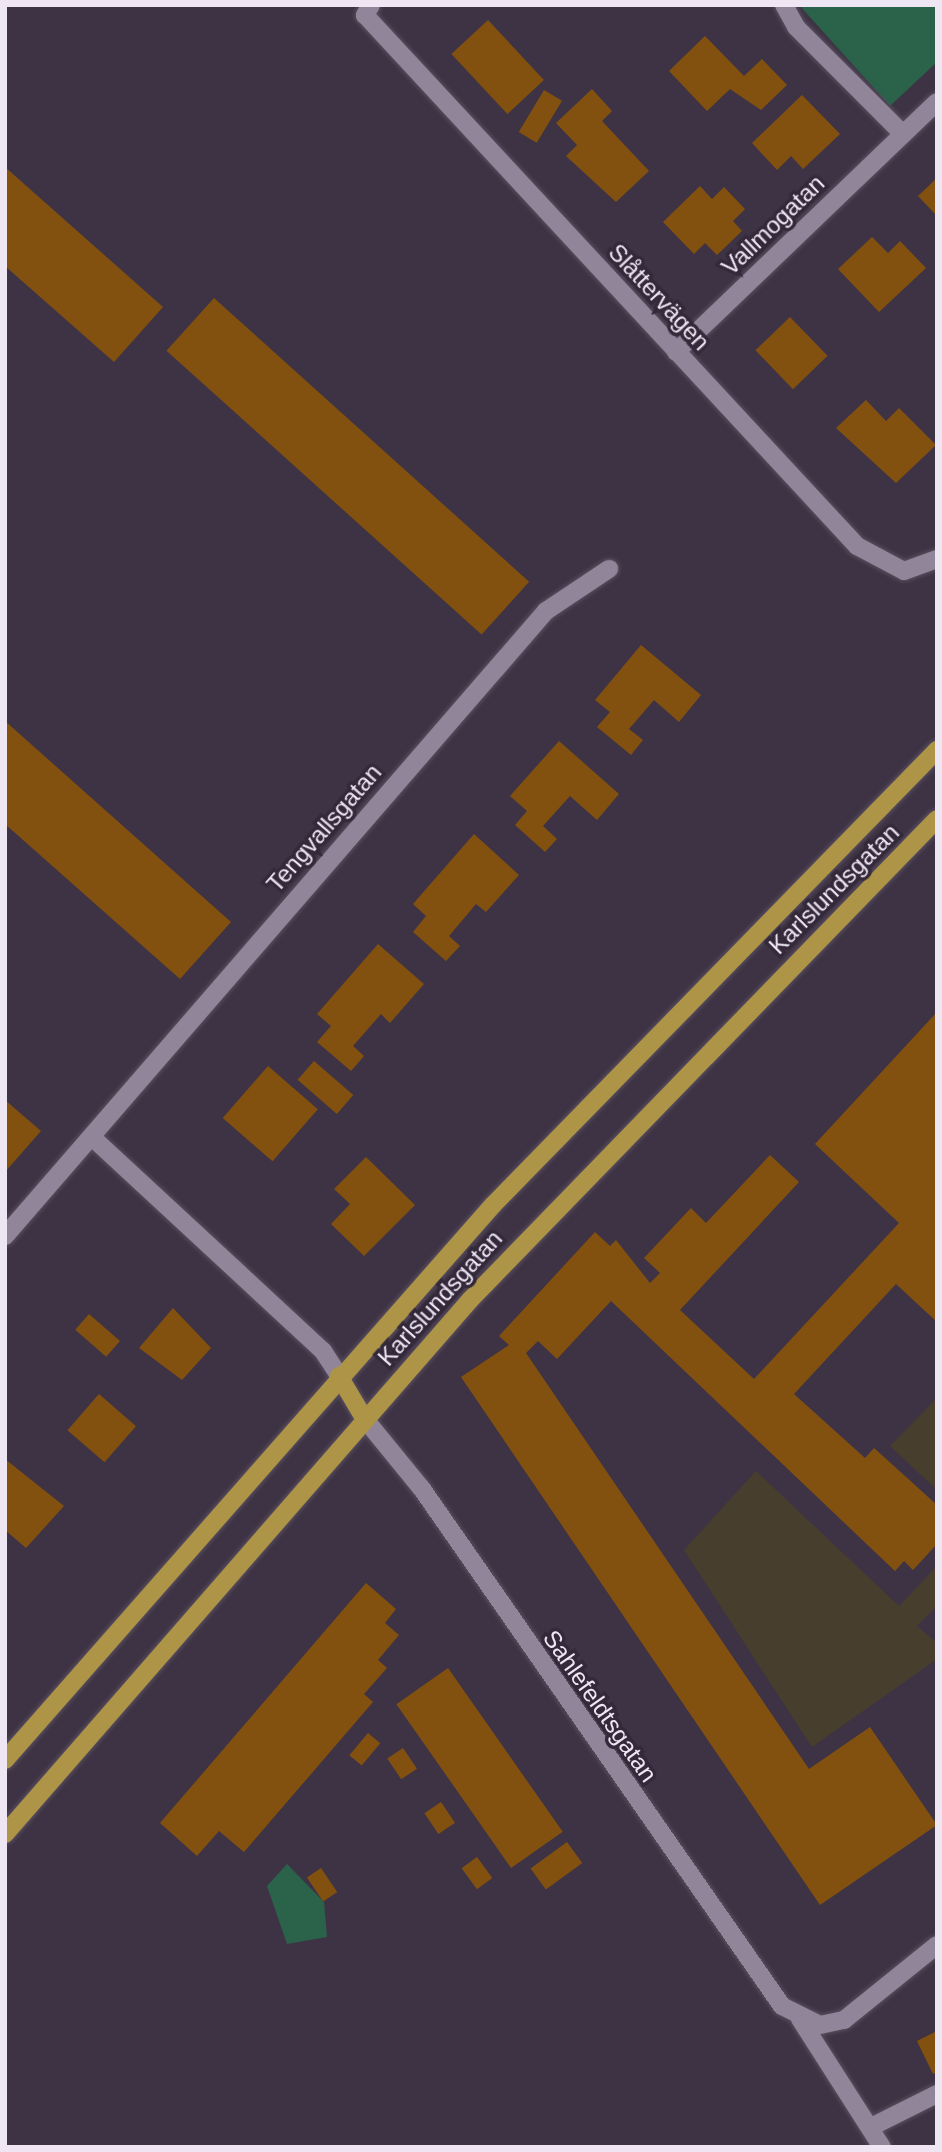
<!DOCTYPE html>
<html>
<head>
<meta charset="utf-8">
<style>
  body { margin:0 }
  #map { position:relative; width:942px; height:2152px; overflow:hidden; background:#3e3344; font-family:Helvetica,sans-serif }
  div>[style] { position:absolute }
  .education>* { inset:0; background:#483e2d }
  .green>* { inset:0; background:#2a624a }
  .building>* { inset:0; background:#83510f; transform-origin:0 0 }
  .roads { filter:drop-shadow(0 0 2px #594f5f) drop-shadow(0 0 2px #594f5f) }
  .minor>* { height:18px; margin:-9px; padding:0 9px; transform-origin:9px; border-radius:9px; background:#91859a }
  .major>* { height:18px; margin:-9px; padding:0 9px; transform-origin:9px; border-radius:9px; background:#ad9447 }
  span { translate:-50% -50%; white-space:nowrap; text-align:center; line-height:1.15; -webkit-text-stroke:7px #33293a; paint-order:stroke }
  .street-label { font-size:24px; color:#eee7f3 }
  .frame { position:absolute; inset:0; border:7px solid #eee7f3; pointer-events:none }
</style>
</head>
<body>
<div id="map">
  <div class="education">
    <i style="clip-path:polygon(937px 1398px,937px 1490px,890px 1446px)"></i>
    <i style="clip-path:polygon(756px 1471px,899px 1606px,937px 1566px,937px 1606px,917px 1626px,937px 1643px,937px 1659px,812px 1747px,684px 1550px)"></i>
  </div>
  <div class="green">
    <i style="clip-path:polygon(799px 5px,937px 5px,937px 62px,890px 106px)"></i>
    <i style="clip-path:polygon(287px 1864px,324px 1902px,327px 1937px,287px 1944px,267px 1886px)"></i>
  </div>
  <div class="building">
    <i style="left:488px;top:20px;width:82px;height:50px;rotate:47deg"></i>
    <i style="clip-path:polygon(705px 36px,744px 76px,762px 59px,787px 85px,761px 110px,730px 89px,707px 111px,669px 71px)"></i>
    <i style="clip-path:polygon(592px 89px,612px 111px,602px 121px,649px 171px,616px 202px,566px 156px,577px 145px,556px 123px)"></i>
    <i style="left:544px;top:90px;width:21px;height:49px;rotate:31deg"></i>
    <i style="clip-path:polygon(802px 95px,840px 134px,803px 169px,791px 156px,777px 170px,752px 143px)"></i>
    <i style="clip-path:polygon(5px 167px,163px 307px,114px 362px,5px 266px)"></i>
    <i style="clip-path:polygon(937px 178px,937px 216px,918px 196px)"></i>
    <i style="clip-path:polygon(700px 186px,712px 199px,724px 187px,745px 209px,733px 221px,742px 231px,717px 255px,705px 243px,694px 254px,663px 222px)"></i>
    <i style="clip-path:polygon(872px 237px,888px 253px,900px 241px,926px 268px,879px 312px,838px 269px)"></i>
    <i style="left:214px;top:298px;width:424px;height:71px;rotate:42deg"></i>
    <i style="left:790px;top:317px;width:54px;height:48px;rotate:46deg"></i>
    <i style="clip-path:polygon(866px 400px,886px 421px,899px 408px,936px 445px,896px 483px,836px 428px)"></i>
    <i style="clip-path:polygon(641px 645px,701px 695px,679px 722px,654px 700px,629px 729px,643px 740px,631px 755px,597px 727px,610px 712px,595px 700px)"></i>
    <i style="clip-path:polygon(5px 721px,231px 922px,180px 979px,5px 824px)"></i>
    <i style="clip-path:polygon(559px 741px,619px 794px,597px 820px,570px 796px,543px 826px,557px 839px,545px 852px,515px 825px,527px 811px,510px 796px)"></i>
    <i style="clip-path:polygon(474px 834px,519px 875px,486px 912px,476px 904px,449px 936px,460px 946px,446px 961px,413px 932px,426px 916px,413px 904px)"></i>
    <i style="clip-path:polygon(378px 944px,424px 984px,390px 1023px,381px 1014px,353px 1046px,364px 1056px,351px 1071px,317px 1042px,331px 1026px,317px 1014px)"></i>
    <i style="clip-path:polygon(937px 1012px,937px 1322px,896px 1284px,794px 1394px,865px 1458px,874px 1448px,937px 1505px,937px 1544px,913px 1570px,904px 1561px,895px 1571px,611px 1301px,557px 1359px,538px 1341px,526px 1353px,809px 1769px,870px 1727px,937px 1825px,820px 1905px,461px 1377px,509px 1345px,499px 1336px,595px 1232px,610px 1246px,616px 1240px,650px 1283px,660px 1273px,644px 1258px,691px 1208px,706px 1223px,770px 1155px,799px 1182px,680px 1310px,754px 1379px,899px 1223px,815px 1144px)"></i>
    <i style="left:314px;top:1061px;width:52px;height:25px;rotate:41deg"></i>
    <i style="left:268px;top:1066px;width:66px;height:69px;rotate:41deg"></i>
    <i style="clip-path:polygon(5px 1100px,41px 1131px,5px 1172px)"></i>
    <i style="clip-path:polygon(366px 1157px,415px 1205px,364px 1256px,331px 1224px,350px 1204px,334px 1189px)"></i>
    <i style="clip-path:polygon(173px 1308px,211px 1348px,182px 1380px,139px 1348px)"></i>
    <i style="left:89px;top:1314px;width:41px;height:21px;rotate:41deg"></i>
    <i style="left:99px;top:1394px;width:49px;height:48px;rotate:41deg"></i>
    <i style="clip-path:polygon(5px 1459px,64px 1506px,26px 1548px,5px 1530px)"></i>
    <i style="clip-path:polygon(366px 1583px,396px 1609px,385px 1623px,399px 1635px,378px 1660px,387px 1668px,364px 1694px,373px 1702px,244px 1852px,219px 1831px,197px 1856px,160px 1823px)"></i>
    <i style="left:448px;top:1668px;width:200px;height:63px;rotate:55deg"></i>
    <i style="left:368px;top:1733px;width:16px;height:29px;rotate:40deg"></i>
    <i style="left:403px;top:1748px;width:25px;height:19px;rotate:56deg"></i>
    <i style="left:441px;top:1802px;width:25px;height:20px;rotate:56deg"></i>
    <i style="left:567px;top:1842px;width:26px;height:45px;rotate:54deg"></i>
    <i style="left:477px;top:1857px;width:26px;height:19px;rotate:54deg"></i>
    <i style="left:321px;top:1868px;width:29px;height:17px;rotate:56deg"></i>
    <i style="clip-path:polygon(937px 2031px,937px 2072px,933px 2074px,917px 2041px)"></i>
  </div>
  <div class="roads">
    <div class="minor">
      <i style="left:371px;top:5px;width:12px;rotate:121deg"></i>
      <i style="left:365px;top:15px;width:724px;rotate:47.18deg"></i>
      <i style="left:857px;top:546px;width:53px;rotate:28deg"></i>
      <i style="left:904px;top:571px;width:35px;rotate:-20deg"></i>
      <i style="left:784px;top:5px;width:25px;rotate:61deg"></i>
      <i style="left:796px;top:27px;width:151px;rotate:45deg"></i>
      <i style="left:676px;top:352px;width:361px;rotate:-43.8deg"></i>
      <i style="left:94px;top:1139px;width:312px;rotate:42.8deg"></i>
      <i style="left:323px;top:1351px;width:30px;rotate:57deg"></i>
      <i style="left:5px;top:1236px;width:827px;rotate:-49.12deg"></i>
      <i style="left:546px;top:611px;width:76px;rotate:-33.7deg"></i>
      <i style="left:364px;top:1418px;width:92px;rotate:50.8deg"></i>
      <i style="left:422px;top:1489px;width:630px;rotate:55.15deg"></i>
      <i style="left:782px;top:2006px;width:42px;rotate:26.6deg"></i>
      <i style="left:820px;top:2025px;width:25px;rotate:-12deg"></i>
      <i style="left:844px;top:2020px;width:119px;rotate:-38.9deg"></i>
      <i style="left:800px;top:2019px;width:152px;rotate:57.4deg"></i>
      <i style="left:873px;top:2126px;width:72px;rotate:-26.6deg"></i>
    </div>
    <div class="major">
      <i style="left:339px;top:1376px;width:49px;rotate:59.2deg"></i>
      <i style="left:5px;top:1760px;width:739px;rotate:-48.68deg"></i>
      <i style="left:493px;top:1205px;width:636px;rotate:-45.7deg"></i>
      <i style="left:5px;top:1834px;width:708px;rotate:-48.95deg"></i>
      <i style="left:470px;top:1300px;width:670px;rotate:-45.85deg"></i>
    </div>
  </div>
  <div class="street-label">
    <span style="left:773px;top:225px;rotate:-44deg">Vallmogatan</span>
    <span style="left:659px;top:297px;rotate:47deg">Slåttervägen</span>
    <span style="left:324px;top:828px;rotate:-49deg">Tengvallsgatan</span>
    <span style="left:834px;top:889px;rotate:-45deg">Karlslundsgatan</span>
    <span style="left:440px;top:1298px;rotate:-48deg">Karlslundsgatan</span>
    <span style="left:600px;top:1706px;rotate:55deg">Sahlefeldtsgatan</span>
  </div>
  <div class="frame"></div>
</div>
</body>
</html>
